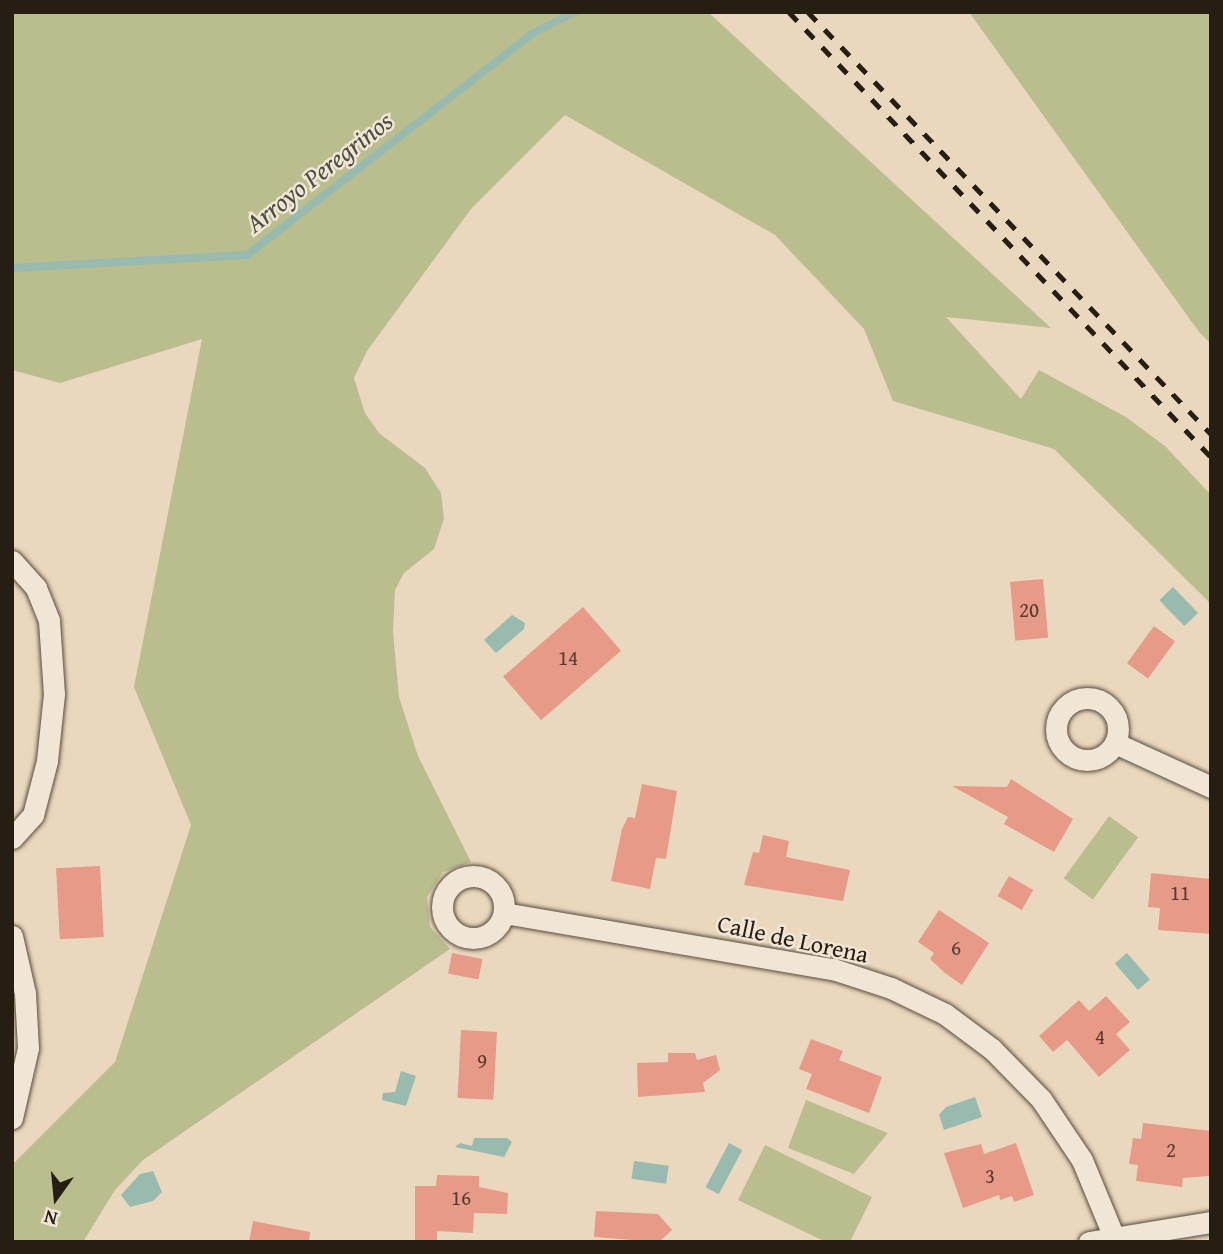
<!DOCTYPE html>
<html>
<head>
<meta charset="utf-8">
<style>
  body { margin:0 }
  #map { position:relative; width:1223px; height:1254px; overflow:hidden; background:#ead8be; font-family:"Gentium Book Plus",serif }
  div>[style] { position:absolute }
  .green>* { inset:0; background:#babe8f; transform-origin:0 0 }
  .water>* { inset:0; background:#98baaf; transform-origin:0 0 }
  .stream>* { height:8px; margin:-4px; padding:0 4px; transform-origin:4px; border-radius:4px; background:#98baaf }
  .building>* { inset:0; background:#e69a87; transform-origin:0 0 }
  .roads { filter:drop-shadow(0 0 2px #584c3e) drop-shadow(0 0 2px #584c3e) }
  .minor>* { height:21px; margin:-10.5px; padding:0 10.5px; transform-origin:10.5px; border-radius:10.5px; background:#f1e6d5 }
  .minor>.ring { margin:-10.5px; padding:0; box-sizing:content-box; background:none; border:21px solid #f1e6d5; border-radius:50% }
  .rail>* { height:5px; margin-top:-2.5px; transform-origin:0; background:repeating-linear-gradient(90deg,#271e13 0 12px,transparent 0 24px) }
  span { translate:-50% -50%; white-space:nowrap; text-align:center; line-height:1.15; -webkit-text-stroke:5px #f1e6d5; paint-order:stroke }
  .number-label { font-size:21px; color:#573d30 }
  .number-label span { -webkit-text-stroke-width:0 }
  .street-label { font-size:24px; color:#271e13 }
  .water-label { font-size:26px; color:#494d42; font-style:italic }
  .frame { position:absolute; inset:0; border:14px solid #271e13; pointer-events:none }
  .north { position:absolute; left:21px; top:1163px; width:70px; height:70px; -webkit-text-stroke:5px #f1e6d5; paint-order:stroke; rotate:195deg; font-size:19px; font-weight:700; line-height:28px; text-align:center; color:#271e13 }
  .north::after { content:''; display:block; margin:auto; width:24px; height:32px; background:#271e13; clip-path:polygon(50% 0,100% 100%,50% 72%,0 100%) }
</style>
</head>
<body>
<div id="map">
  <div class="green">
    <i style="clip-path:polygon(12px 12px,708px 12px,1051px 328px,946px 317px,1021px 399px,1039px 370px,1126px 417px,1165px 446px,1211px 495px,1211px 604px,1054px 449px,893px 401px,864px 329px,775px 235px,565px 115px,471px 209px,367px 351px,354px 378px,365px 413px,379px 433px,425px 468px,441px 493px,444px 519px,434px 549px,404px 573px,395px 590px,393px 631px,399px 697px,418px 756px,471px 862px,443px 872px,427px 897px,430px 927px,450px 949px,143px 1160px,115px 1190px,83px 1242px,12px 1242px,12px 1165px,115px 1062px,191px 825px,134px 687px,202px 339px,60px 383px,12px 370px)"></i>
    <i style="clip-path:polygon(969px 12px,1211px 12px,1211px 344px,1199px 332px)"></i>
    <i style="left:1109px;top:816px;width:36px;height:77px;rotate:36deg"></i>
    <i style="clip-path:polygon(806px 1100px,888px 1133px,854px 1174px,788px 1148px)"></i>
    <i style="clip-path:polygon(765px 1145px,872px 1197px,850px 1242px,826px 1242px,738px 1200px)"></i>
  </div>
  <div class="water">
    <i style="left:1173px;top:587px;width:36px;height:19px;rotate:46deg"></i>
    <i style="clip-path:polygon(512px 615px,525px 623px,524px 629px,496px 653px,484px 640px)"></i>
    <i style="left:1127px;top:953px;width:35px;height:16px;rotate:49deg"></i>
    <i style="clip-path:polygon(401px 1071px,416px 1076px,406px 1106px,382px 1100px,383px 1093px,395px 1092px)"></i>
    <i style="clip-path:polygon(975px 1097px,982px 1117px,944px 1130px,939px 1115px,946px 1107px)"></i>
    <i style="clip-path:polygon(474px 1138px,507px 1138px,512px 1142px,504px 1157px,455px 1147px,460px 1143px,472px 1146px)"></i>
    <i style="left:729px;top:1143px;width:15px;height:50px;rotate:28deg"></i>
    <i style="left:634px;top:1161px;width:35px;height:18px;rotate:8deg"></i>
    <i style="clip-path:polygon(153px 1171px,162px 1192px,153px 1201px,130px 1207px,121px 1195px,140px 1174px)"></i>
  </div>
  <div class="stream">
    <i style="left:12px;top:268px;width:235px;rotate:-3.2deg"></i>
    <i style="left:247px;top:255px;width:362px;rotate:-37.8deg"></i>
    <i style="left:533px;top:33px;width:47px;rotate:-26.6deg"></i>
  </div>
  <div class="building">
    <i style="left:1043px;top:579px;width:59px;height:33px;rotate:85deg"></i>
    <i style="left:583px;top:607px;width:58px;height:106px;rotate:49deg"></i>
    <i style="left:1154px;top:626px;width:26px;height:46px;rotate:36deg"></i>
    <i style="clip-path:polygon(1011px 779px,1073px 819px,1054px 852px,1004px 824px,1008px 817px,952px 786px,1007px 787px)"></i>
    <i style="clip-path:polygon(642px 784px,677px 791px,666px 859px,656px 858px,650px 889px,611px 881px,622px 829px,628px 817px,635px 818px)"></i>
    <i style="clip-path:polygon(763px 835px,789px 841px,786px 857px,850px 870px,843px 901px,744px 885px,753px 852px,759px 853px)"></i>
    <i style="left:100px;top:866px;width:71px;height:44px;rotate:87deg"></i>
    <i style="clip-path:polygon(1151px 873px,1211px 879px,1211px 934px,1158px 930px,1160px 908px,1148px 907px)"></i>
    <i style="left:1009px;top:876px;width:28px;height:23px;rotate:30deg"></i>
    <i style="clip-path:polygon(939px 910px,989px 943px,962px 985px,945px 973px,930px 959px,934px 953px,918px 942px)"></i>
    <i style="left:452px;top:953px;width:31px;height:21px;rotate:11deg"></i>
    <i style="clip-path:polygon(1106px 996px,1130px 1022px,1116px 1034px,1130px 1050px,1099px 1077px,1067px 1040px,1053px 1052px,1039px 1036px,1079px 1000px,1089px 1011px)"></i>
    <i style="left:461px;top:1030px;width:36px;height:68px;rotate:3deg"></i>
    <i style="clip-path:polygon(811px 1039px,843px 1051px,839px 1060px,882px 1077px,869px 1113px,806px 1089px,812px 1074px,799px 1069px)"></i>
    <i style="clip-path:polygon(668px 1053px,695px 1053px,697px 1060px,716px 1055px,720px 1070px,703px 1083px,705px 1092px,638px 1097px,637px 1063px,668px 1062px)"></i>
    <i style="clip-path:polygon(1143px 1123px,1211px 1131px,1209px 1176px,1183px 1178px,1182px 1187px,1136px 1181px,1138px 1165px,1129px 1164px,1133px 1138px,1141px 1139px)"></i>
    <i style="clip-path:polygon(1016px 1143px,1034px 1195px,1014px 1202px,1012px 1196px,1000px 1200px,999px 1195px,963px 1208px,944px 1153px,981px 1144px,984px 1154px)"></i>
    <i style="clip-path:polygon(437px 1175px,479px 1176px,479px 1187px,508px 1193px,507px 1214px,474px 1213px,473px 1233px,437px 1231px,437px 1242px,415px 1242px,415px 1186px,436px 1186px)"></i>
    <i style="clip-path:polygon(596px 1211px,658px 1214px,672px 1230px,659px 1242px,594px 1237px)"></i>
    <i style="clip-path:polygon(253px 1221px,310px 1232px,309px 1242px,249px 1242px)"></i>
  </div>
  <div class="roads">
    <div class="minor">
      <i style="left:12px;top:561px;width:36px;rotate:48deg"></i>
      <i style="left:36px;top:588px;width:35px;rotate:68deg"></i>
      <i style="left:49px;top:621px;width:73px;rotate:86.1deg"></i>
      <i style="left:54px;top:694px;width:67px;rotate:96deg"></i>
      <i style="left:47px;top:761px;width:56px;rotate:104.5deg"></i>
      <i style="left:33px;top:815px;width:31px;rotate:132deg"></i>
      <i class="ring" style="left:1056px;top:698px;width:41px;height:41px"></i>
      <i style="left:1115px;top:743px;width:106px;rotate:24.6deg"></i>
      <i class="ring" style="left:442px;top:876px;width:41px;height:41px"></i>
      <i style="left:504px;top:913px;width:334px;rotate:9.7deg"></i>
      <i style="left:833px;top:969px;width:61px;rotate:18.1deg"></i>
      <i style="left:891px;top:988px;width:60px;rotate:25.7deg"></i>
      <i style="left:945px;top:1014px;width:59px;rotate:36.7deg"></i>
      <i style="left:992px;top:1049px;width:70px;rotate:45.6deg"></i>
      <i style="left:1041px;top:1099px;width:73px;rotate:56.1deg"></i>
      <i style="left:1082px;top:1160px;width:89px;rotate:67.5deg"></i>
      <i style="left:12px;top:936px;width:58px;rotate:77.2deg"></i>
      <i style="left:25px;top:993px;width:55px;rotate:86.9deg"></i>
      <i style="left:28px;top:1048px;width:72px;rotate:102.9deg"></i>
      <i style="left:1089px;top:1242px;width:124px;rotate:-9.3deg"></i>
    </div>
  </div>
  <div class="rail">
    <i style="left:789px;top:12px;width:613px;rotate:46.52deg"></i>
    <i style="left:808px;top:12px;width:584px;rotate:46.32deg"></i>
  </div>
  <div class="number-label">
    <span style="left:1029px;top:610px">20</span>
    <span style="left:568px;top:658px">14</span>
    <span style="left:1180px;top:893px">11</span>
    <span style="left:956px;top:948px">6</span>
    <span style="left:1100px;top:1037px">4</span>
    <span style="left:482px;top:1061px">9</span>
    <span style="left:1171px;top:1150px">2</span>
    <span style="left:990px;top:1176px">3</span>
    <span style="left:461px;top:1198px">16</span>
  </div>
  <div class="street-label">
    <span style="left:793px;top:939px;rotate:12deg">Calle de Lorena</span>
  </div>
  <div class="water-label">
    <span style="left:319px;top:172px;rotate:-38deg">Arroyo Peregrinos</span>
  </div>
  <div class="frame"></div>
  <div class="north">N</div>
</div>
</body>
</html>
